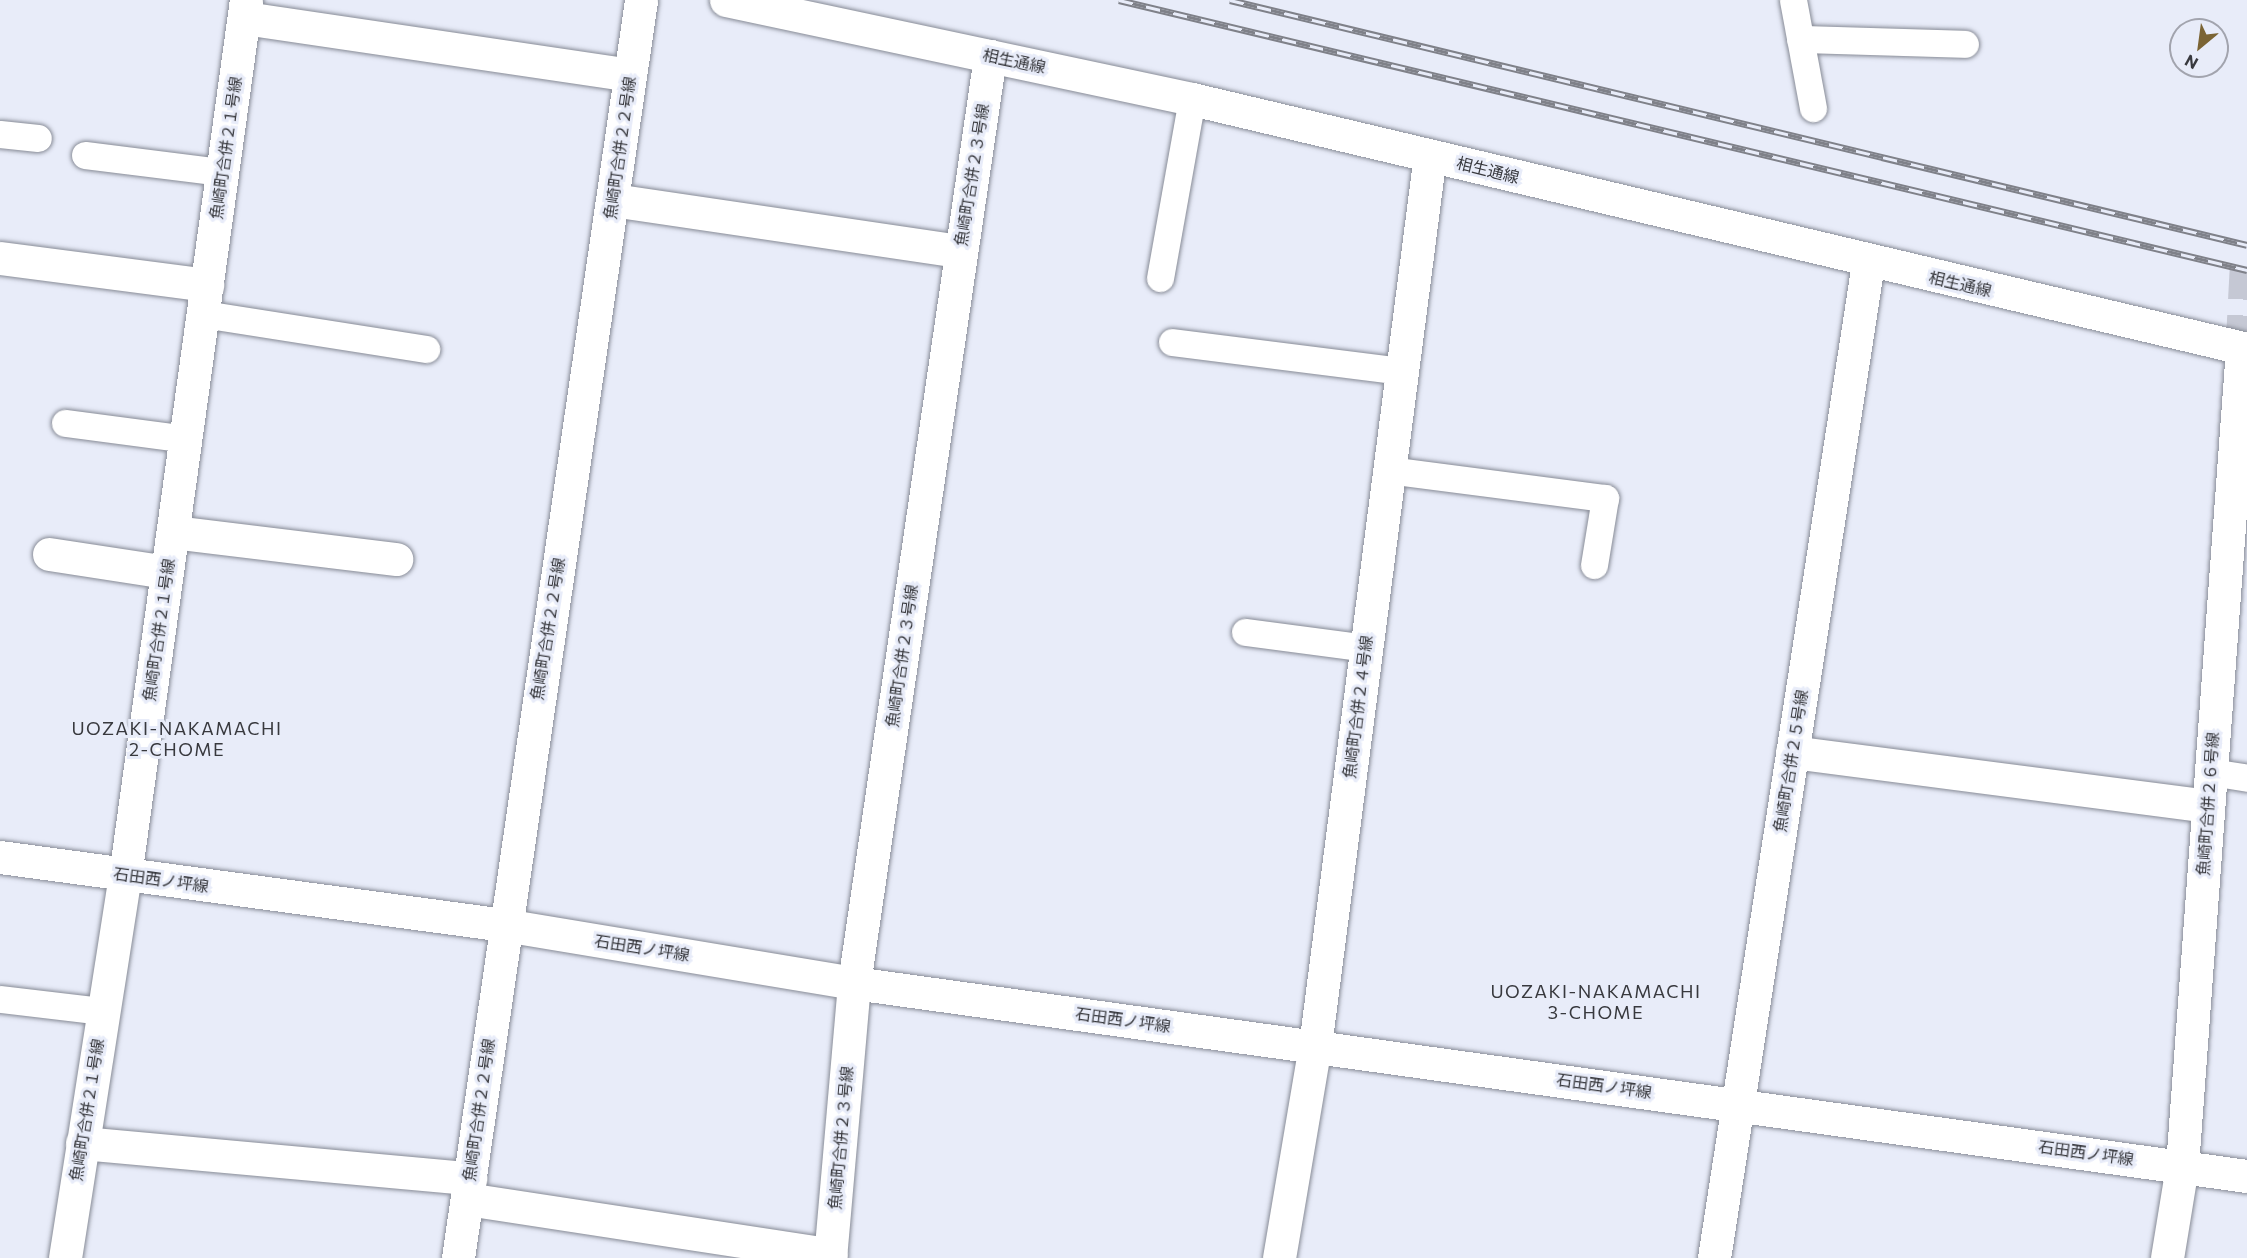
<!DOCTYPE html>
<html>
<head>
<meta charset="utf-8">
<style>
  body { margin:0 }
  #map { position:relative; width:2247px; height:1258px; overflow:hidden; background:#e8ecf9; font-family:Commissioner,"Noto Sans JP",sans-serif }
  div>[style] { position:absolute }
  .street-tunnel>* { height:33px; margin-top:-16.5px; transform-origin:0; background:repeating-linear-gradient(90deg,#c5c8d4 0 33px,transparent 0 49px) }
  .roads { filter:drop-shadow(0 0 2px #878b96) drop-shadow(0 0 2px #878b96) }
  .lane>* { height:27px; margin:-13.5px; padding:0 13.5px; transform-origin:13.5px; border-radius:13.5px; background:#fff }
  .street>* { height:33px; margin:-16.5px; padding:0 16.5px; transform-origin:16.5px; border-radius:16.5px; background:#fff }
  .rail>* { height:7px; margin-top:-3.5px; transform-origin:0; background:repeating-linear-gradient(90deg,#e8ecf9 0 14px,#7f8189 0 28px); box-sizing:border-box; border-block:2px solid #7f8189 }
  span { translate:-50% -50%; white-space:nowrap; text-align:center; line-height:1.15; -webkit-text-stroke:6px #e8ecf9; paint-order:stroke }
  .street-label { font-size:16px; color:#38393e }
  .neighbourhood-label { font-size:18px; color:#38393e; letter-spacing:1.5px }
  .north { position:absolute; left:2169px; top:18px; width:60px; height:60px; box-sizing:border-box; background:#e8ecf9; border:2px solid #a2a4ae; border-radius:50%; rotate:209deg; font-size:16px; font-weight:700; line-height:24px; text-align:center; color:#38393e }
  .north::after { content:''; display:block; margin:auto; width:21px; height:27px; background:#7b6434; clip-path:polygon(50% 0,100% 100%,50% 72%,0 100%) }
</style>
</head>
<body>
<div id="map">
  <div class="street-tunnel">
    <i style="left:2242px;top:348px;width:96px;rotate:-87deg"></i>
  </div>
  <div class="roads">
    <div class="lane">
      <i style="left:1793px;top:0;width:110px;rotate:79.5deg"></i>
      <i style="left:1800px;top:39px;width:165px;rotate:1.7deg"></i>
      <i style="left:0;top:134px;width:38px;rotate:6deg"></i>
      <i style="left:85px;top:155px;width:138px;rotate:7.1deg"></i>
      <i style="left:1160px;top:278px;width:182px;rotate:-79.9deg"></i>
      <i style="left:203px;top:314px;width:226px;rotate:8.9deg"></i>
      <i style="left:1172px;top:342px;width:231px;rotate:7.2deg"></i>
      <i style="left:65px;top:423px;width:122px;rotate:7.5deg"></i>
      <i style="left:1388px;top:470px;width:219px;rotate:7.4deg"></i>
      <i style="left:1605px;top:498px;width:68px;rotate:99.3deg"></i>
      <i style="left:1245px;top:632px;width:122px;rotate:7.5deg"></i>
      <i style="left:2211px;top:772px;width:36px;rotate:9deg"></i>
      <i style="left:0;top:999px;width:103px;rotate:6.7deg"></i>
    </div>
    <div class="street">
      <i style="left:726px;top:0;width:476px;rotate:12deg"></i>
      <i style="left:1192px;top:99px;width:1084px;rotate:13.33deg"></i>
      <i style="left:245px;top:18px;width:389px;rotate:8.4deg"></i>
      <i style="left:613px;top:200px;width:351px;rotate:8.4deg"></i>
      <i style="left:0;top:258px;width:209px;rotate:7.4deg"></i>
      <i style="left:173px;top:532px;width:225px;rotate:6.9deg"></i>
      <i style="left:49px;top:554px;width:118px;rotate:8.7deg"></i>
      <i style="left:1792px;top:752px;width:419px;rotate:7.4deg"></i>
      <i style="left:0;top:857px;width:509px;rotate:7.68deg"></i>
      <i style="left:504px;top:925px;width:355px;rotate:9.4deg"></i>
      <i style="left:854px;top:983px;width:1406px;rotate:7.89deg"></i>
      <i style="left:82px;top:1143px;width:390px;rotate:5.2deg"></i>
      <i style="left:467px;top:1199px;width:368px;rotate:8.7deg"></i>
      <i style="left:65px;top:1258px;width:387px;rotate:-81.1deg"></i>
      <i style="left:125px;top:876px;width:884px;rotate:-82.14deg"></i>
      <i style="left:458px;top:1258px;width:1271px;rotate:-81.72deg"></i>
      <i style="left:830px;top:1258px;width:276px;rotate:-85deg"></i>
      <i style="left:854px;top:983px;width:937px;rotate:-81.65deg"></i>
      <i style="left:1279px;top:1258px;width:215px;rotate:-80.4deg"></i>
      <i style="left:1315px;top:1046px;width:898px;rotate:-82.65deg"></i>
      <i style="left:1714px;top:1258px;width:1007px;rotate:-81.2deg"></i>
      <i style="left:2167px;top:1258px;width:93px;rotate:-80.7deg"></i>
      <i style="left:2182px;top:1166px;width:820px;rotate:-85.8deg"></i>
    </div>
  </div>
  <div class="rail">
    <i style="left:1119px;top:0;width:1160px;rotate:13.46deg"></i>
    <i style="left:1230px;top:0;width:1046px;rotate:13.54deg"></i>
  </div>
  <div class="street-label">
    <span style="left:1014px;top:61px;rotate:12deg">相生通線</span>
    <span style="left:226px;top:148px;rotate:-82deg">魚崎町合併２１号線</span>
    <span style="left:620px;top:148px;rotate:-82deg">魚崎町合併２２号線</span>
    <span style="left:1488px;top:170px;rotate:14deg">相生通線</span>
    <span style="left:972px;top:175px;rotate:-81deg">魚崎町合併２３号線</span>
    <span style="left:1960px;top:284px;rotate:13deg">相生通線</span>
    <span style="left:548px;top:629px;rotate:-81deg">魚崎町合併２２号線</span>
    <span style="left:159px;top:630px;rotate:-82deg">魚崎町合併２１号線</span>
    <span style="left:902px;top:656px;rotate:-82deg">魚崎町合併２３号線</span>
    <span style="left:1358px;top:707px;rotate:-83deg">魚崎町合併２４号線</span>
    <span style="left:1791px;top:761px;rotate:-81deg">魚崎町合併２５号線</span>
    <span style="left:2208px;top:804px;rotate:-86deg">魚崎町合併２６号線</span>
    <span style="left:161px;top:880px;rotate:8deg">石田西ノ坪線</span>
    <span style="left:642px;top:948px;rotate:9deg">石田西ノ坪線</span>
    <span style="left:1123px;top:1020px;rotate:8deg">石田西ノ坪線</span>
    <span style="left:1604px;top:1086px;rotate:8deg">石田西ノ坪線</span>
    <span style="left:87px;top:1110px;rotate:-81deg">魚崎町合併２１号線</span>
    <span style="left:479px;top:1110px;rotate:-82deg">魚崎町合併２２号線</span>
    <span style="left:841px;top:1138px;rotate:-85deg">魚崎町合併２３号線</span>
    <span style="left:2086px;top:1153px;rotate:8deg">石田西ノ坪線</span>
  </div>
  <div class="neighbourhood-label">
    <span style="left:177px;top:739px">UOZAKI-NAKAMACHI<br>2-CHOME</span>
    <span style="left:1596px;top:1002px">UOZAKI-NAKAMACHI<br>3-CHOME</span>
  </div>
  <div class="north">N</div>
</div>
</body>
</html>
